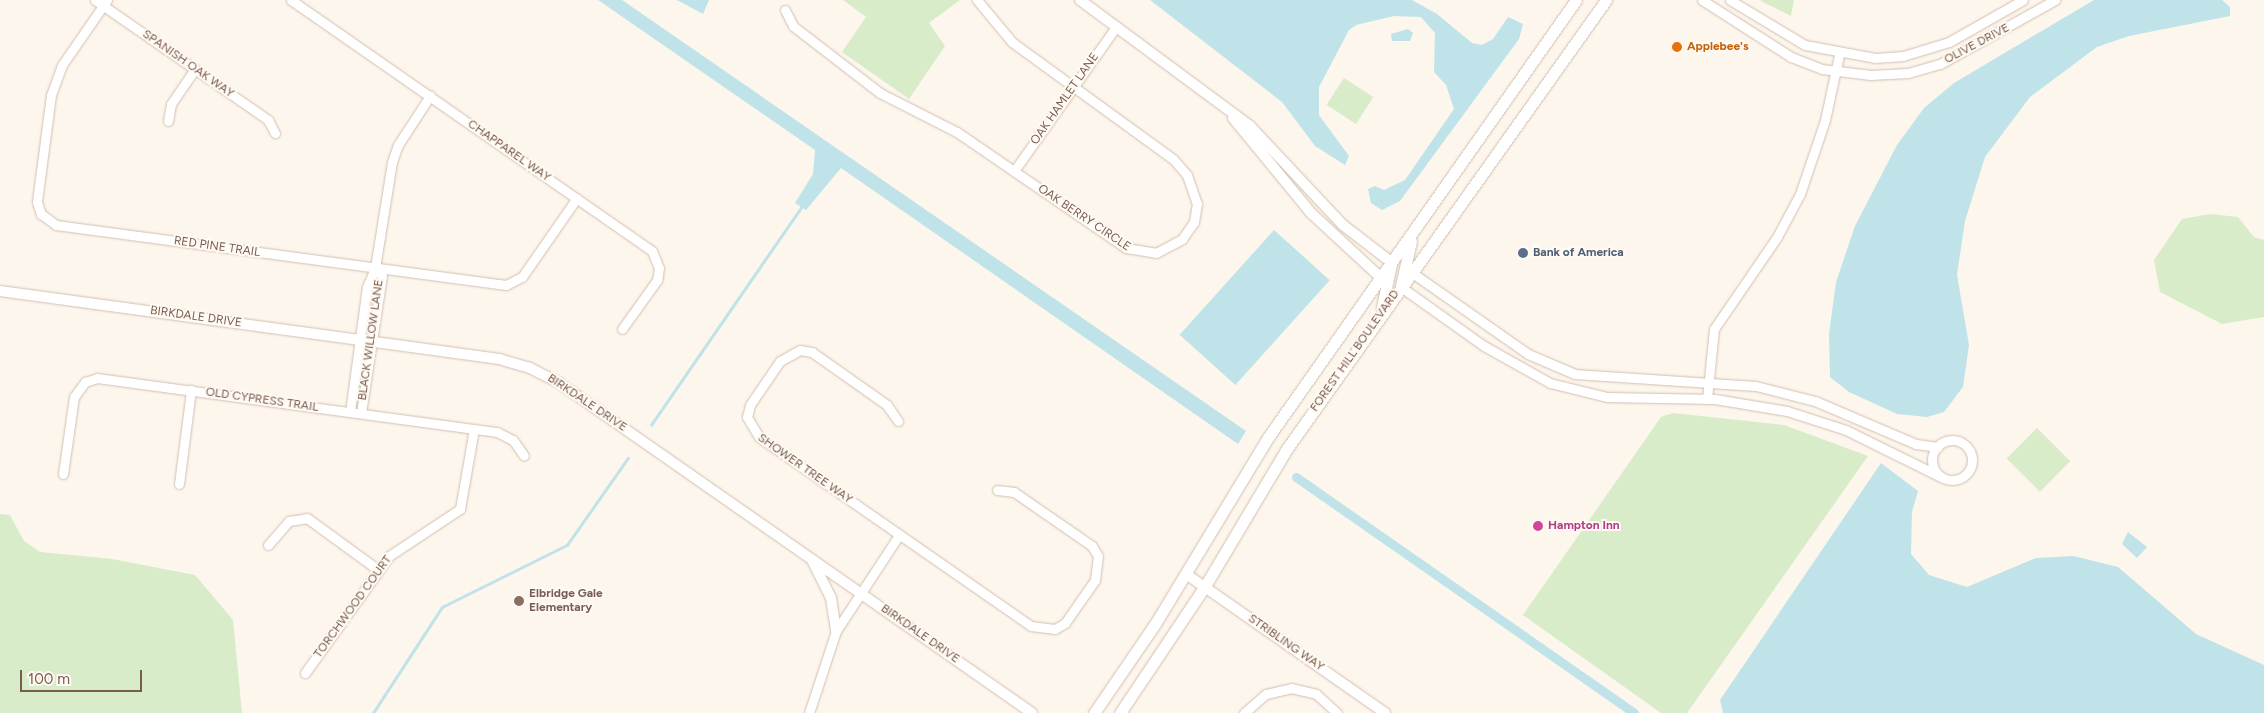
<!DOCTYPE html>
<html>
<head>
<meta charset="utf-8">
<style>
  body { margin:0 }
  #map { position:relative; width:2264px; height:713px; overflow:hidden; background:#fdf6ec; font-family:Figtree,sans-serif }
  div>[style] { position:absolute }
  .green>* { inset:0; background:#d8ecc9; transform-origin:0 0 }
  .water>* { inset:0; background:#bfe3e8; transform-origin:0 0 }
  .stream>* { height:2.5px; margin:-1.25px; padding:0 1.25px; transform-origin:1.25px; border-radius:1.25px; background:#bfe3e8 }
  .canal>* { height:9px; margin:-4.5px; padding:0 4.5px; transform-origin:4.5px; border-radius:4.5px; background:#bfe3e8 }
  .roads { filter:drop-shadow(0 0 1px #d1beb0) drop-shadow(0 0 1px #d1beb0) }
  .minor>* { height:9px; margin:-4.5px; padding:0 4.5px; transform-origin:4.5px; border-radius:4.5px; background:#fff }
  .minor>.ring { margin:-4.5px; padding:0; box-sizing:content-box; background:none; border:9px solid #fff; border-radius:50% }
  .tertiary>* { height:10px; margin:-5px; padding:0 5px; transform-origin:5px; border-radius:5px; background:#fff }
  .secondary>* { height:11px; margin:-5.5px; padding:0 5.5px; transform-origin:5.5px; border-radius:5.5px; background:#fff }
  .dots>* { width:14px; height:14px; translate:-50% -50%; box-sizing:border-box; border:2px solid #fffaf3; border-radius:50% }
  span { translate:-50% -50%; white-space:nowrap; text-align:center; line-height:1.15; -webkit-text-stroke:4px #fffaf3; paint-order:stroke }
  .street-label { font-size:12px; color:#7a5c4d }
  .food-label { font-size:12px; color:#c56008; font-weight:700 }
  .left { translate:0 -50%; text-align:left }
  .service-label { font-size:12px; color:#4e5e75; font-weight:700 }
  .hotel-label { font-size:12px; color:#b23c85; font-weight:700 }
  .education-label { font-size:12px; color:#785e54; font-weight:700 }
  .scale { position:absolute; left:20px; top:670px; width:122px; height:22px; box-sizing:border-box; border:2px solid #7a5c4d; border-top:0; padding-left:6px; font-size:15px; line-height:18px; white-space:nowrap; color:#7a5c4d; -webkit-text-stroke:4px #fffaf3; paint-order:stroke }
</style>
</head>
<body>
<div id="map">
  <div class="green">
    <i style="clip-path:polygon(843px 0,960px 0,929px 23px,945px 46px,909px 99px,842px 52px,866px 17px)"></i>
    <i style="clip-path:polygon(1760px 0,1794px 0,1791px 16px,1765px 3px)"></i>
    <i style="left:1344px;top:78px;width:35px;height:32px;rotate:33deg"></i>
    <i style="clip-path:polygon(2210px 214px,2238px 217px,2254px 237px,2264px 240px,2264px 317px,2222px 324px,2160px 292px,2154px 260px,2182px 219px)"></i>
    <i style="clip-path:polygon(1673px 413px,1784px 425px,1868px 456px,1687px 713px,1661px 713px,1523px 615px,1661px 417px)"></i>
    <i style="left:2037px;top:428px;width:47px;height:43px;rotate:45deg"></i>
    <i style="clip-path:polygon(0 514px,10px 515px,24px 541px,40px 552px,112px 559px,195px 575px,233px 620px,242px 713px,0 713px)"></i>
  </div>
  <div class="water">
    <i style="clip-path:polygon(598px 0,622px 0,1246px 431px,1238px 444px,841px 168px,806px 210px,795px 203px,813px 174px,815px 150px)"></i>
    <i style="clip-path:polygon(677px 0,709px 0,703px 14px)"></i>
    <i style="clip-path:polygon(1150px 0,1412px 0,1437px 14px,1472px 43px,1482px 45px,1493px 39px,1508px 17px,1523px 24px,1519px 39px,1400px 201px,1382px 210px,1371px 203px,1368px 189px,1375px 186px,1384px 190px,1405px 180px,1454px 109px,1446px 85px,1434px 72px,1435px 33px,1421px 17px,1394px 16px,1356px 25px,1349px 30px,1319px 87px,1319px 115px,1349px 156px,1345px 165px,1315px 146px,1282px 102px)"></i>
    <i style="clip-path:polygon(2094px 0,2222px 0,2230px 7px,2230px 16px,2129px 36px,2097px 47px,2030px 97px,1985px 157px,1965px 221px,1957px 275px,1969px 345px,1963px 387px,1944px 412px,1927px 417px,1897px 414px,1849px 392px,1830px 377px,1829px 334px,1836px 282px,1855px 226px,1897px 145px,1924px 108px,1954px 83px)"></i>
    <i style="clip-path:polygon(1408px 29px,1413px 33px,1410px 41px,1392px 41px,1391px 34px)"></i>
    <i style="left:1274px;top:230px;width:75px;height:141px;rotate:42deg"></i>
    <i style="clip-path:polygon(1881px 463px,1918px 491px,1912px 512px,1911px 554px,1929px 575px,1967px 587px,2036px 558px,2073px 556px,2118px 567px,2196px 634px,2264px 665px,2264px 713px,1723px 713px,1720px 700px)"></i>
    <i style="clip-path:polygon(2128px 532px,2147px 547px,2137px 558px,2122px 544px)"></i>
  </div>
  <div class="stream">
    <i style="left:651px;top:425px;width:266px;rotate:-55.4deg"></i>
    <i style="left:373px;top:713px;width:126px;rotate:-56.9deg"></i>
    <i style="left:442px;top:607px;width:140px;rotate:-26.4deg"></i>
    <i style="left:567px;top:545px;width:106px;rotate:-55deg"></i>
  </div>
  <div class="canal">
    <i style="left:1296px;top:477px;width:412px;rotate:34.9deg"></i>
  </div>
  <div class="roads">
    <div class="minor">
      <i style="left:95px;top:0;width:211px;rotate:34.7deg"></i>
      <i style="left:268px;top:120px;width:15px;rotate:62deg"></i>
      <i style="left:107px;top:0;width:79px;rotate:124.7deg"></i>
      <i style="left:62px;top:65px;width:32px;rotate:110deg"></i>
      <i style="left:51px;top:95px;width:108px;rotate:97.5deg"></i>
      <i style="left:37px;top:202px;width:13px;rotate:72deg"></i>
      <i style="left:41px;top:214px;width:19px;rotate:36deg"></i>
      <i style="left:56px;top:225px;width:454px;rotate:7.6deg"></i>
      <i style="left:506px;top:285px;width:18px;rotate:-27deg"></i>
      <i style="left:522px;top:277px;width:96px;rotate:-55.2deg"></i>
      <i style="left:291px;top:0;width:440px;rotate:34.8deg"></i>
      <i style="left:652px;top:251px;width:18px;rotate:68deg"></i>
      <i style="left:659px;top:268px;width:12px;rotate:99deg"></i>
      <i style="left:657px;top:280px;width:60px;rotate:125.5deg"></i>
      <i style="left:1702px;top:0;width:106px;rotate:32.6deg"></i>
      <i style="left:1791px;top:57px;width:33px;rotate:21deg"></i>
      <i style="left:1822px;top:69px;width:49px;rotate:7deg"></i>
      <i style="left:1871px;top:75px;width:37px;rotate:-3deg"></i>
      <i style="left:1908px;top:73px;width:33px;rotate:-16deg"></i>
      <i style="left:1940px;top:64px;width:132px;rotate:-29.1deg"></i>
      <i style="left:1730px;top:0;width:87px;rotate:31deg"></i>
      <i style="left:1805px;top:45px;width:71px;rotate:10.5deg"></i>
      <i style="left:1875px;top:58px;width:28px;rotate:-4deg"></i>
      <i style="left:1903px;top:56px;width:48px;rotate:-16.9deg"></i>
      <i style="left:1949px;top:42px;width:85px;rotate:-29.6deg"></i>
      <i style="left:785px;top:10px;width:18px;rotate:63deg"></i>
      <i style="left:793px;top:26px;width:110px;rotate:37.6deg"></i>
      <i style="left:880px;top:93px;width:86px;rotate:26.9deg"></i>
      <i style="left:957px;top:132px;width:205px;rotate:34.5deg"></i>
      <i style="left:1126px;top:248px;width:30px;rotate:9deg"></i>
      <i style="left:1156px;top:253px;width:30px;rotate:-28deg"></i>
      <i style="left:1182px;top:239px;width:21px;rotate:-55deg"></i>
      <i style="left:1194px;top:222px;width:18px;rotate:-81deg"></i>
      <i style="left:1197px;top:204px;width:31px;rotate:-109deg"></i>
      <i style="left:1187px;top:175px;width:21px;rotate:-131deg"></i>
      <i style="left:1173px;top:159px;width:199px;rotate:-144deg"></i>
      <i style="left:1012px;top:42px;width:55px;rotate:-129.8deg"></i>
      <i style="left:168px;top:121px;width:17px;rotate:-80deg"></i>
      <i style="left:171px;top:104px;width:42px;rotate:-55.6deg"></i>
      <i style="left:1014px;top:171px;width:176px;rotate:-54.7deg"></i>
      <i style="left:1411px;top:272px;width:143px;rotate:35deg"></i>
      <i style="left:1528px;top:354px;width:51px;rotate:23.1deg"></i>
      <i style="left:1575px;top:374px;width:181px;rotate:3.8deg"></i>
      <i style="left:1756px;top:386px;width:61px;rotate:14.3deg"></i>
      <i style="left:1815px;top:401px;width:110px;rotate:23.1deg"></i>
      <i style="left:1916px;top:444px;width:22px;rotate:8deg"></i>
      <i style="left:1401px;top:287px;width:102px;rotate:35.4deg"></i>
      <i style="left:1484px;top:346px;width:76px;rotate:29.3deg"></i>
      <i style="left:1550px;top:383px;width:59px;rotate:13.8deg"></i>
      <i style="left:1607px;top:397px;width:108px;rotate:1.1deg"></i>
      <i style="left:1715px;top:399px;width:73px;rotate:9.5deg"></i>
      <i style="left:1787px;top:411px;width:62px;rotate:17.9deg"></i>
      <i style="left:1846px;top:430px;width:108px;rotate:26.3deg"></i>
      <i style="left:1707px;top:399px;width:70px;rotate:-84.3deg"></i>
      <i style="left:1714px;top:329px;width:112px;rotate:-55.6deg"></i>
      <i style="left:1777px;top:237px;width:49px;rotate:-61.9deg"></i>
      <i style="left:1800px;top:194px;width:78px;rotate:-71.3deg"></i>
      <i style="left:1825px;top:120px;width:66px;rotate:-77.8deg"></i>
      <i style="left:350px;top:412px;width:126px;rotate:-82.3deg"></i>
      <i style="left:367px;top:287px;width:21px;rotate:-67deg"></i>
      <i style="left:375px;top:268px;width:107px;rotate:-80.9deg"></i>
      <i style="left:392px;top:162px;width:18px;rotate:-71deg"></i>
      <i style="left:398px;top:145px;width:59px;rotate:-56.9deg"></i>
      <i style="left:361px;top:413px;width:139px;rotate:-81.3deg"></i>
      <i style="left:382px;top:276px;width:11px;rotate:-131deg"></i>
      <i style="left:898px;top:421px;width:19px;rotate:-125deg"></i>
      <i style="left:887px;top:405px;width:92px;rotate:-144.8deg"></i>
      <i style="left:812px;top:352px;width:12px;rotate:-171deg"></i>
      <i style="left:800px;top:350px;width:23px;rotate:151deg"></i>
      <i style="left:780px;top:361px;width:53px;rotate:124.3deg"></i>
      <i style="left:750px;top:405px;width:12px;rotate:104deg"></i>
      <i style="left:747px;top:417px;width:23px;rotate:59deg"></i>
      <i style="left:759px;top:437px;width:331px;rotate:34.8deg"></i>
      <i style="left:1031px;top:626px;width:24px;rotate:7deg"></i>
      <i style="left:1055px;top:629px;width:12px;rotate:-31deg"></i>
      <i style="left:1065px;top:623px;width:52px;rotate:-55.1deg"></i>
      <i style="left:1095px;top:580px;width:24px;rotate:-83deg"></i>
      <i style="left:1098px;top:556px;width:12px;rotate:-121deg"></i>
      <i style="left:1092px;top:546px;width:95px;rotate:-145.3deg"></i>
      <i style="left:1014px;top:492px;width:17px;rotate:-173deg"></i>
      <i class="ring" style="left:1932px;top:440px;width:31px;height:31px"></i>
      <i style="left:63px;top:474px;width:78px;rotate:-81.9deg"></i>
      <i style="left:74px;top:397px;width:19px;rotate:-54deg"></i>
      <i style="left:85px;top:382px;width:13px;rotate:-18deg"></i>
      <i style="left:97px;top:378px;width:404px;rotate:7.7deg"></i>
      <i style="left:497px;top:432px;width:18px;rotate:27deg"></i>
      <i style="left:513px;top:440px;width:19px;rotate:55deg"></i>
      <i style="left:179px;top:484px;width:95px;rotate:-82.7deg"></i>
      <i style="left:268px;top:545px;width:32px;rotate:-49deg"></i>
      <i style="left:289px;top:521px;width:18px;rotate:-9deg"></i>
      <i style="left:307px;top:518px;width:87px;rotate:36.1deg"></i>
      <i style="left:305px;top:673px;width:144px;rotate:-54.3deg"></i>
      <i style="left:389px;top:556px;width:85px;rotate:-33.5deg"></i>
      <i style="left:460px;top:509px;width:81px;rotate:-80.1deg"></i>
      <i style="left:809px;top:713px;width:86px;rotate:-71.8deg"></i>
      <i style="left:836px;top:631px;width:115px;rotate:-56.7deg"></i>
      <i style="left:1244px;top:713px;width:29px;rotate:-41deg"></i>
      <i style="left:1266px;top:694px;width:26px;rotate:-13deg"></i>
      <i style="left:1291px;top:688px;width:26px;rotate:13deg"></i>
      <i style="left:1316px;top:694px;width:28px;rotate:42deg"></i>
    </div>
    <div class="tertiary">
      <i style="left:1080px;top:0;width:210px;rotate:36.5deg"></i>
      <i style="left:1249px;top:125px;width:137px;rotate:46.8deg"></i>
      <i style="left:1343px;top:225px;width:61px;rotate:37.6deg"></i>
      <i style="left:1233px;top:118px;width:123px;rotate:50.6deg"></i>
      <i style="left:1311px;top:213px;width:94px;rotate:42.8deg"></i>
      <i style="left:0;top:291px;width:504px;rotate:7.76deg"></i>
      <i style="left:499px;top:359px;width:32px;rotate:16deg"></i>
      <i style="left:530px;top:368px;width:33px;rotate:27deg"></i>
      <i style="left:559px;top:383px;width:577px;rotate:34.9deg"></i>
      <i style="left:813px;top:562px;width:40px;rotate:63.4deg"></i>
      <i style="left:831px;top:598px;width:33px;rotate:81deg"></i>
      <i style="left:1186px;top:574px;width:243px;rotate:34.9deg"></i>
    </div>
    <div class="secondary">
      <i style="left:1401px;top:286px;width:46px;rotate:-77.5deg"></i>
      <i style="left:1382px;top:307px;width:44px;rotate:-78.2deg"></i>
      <i style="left:1094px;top:713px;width:108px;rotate:-55.6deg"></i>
      <i style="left:1155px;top:624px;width:220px;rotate:-58.8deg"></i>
      <i style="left:1269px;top:436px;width:533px;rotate:-54.85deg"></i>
      <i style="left:1120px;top:713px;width:153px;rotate:-56.2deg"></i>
      <i style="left:1205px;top:586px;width:158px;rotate:-59.2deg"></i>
      <i style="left:1286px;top:450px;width:552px;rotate:-54.58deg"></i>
    </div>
  </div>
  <div class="dots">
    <i style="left:1677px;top:47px;background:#e8710a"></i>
    <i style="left:1523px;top:253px;background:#5c6f8a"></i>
    <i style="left:1538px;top:526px;background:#d1479c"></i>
    <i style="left:519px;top:601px;background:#8d6e63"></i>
  </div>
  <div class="street-label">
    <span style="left:1977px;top:44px;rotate:-28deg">OLIVE DRIVE</span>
    <span style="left:188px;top:64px;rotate:35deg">SPANISH OAK WAY</span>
    <span style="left:1065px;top:99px;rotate:-55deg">OAK HAMLET LANE</span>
    <span style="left:509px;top:151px;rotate:35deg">CHAPPAREL WAY</span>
    <span style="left:1084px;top:218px;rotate:34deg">OAK BERRY CIRCLE</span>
    <span style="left:217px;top:247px;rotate:8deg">RED PINE TRAIL</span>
    <span style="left:196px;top:317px;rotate:8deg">BIRKDALE DRIVE</span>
    <span style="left:371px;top:340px;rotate:-82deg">BLACK WILLOW LANE</span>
    <span style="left:1355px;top:351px;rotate:-55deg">FOREST HILL BOULEVARD</span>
    <span style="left:262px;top:400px;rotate:8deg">OLD CYPRESS TRAIL</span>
    <span style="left:587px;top:403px;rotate:34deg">BIRKDALE DRIVE</span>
    <span style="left:805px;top:469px;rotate:35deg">SHOWER TREE WAY</span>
    <span style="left:353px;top:607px;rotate:-54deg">TORCHWOOD COURT</span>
    <span style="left:920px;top:634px;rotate:35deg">BIRKDALE DRIVE</span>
    <span style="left:1286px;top:643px;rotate:35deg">STRIBLING WAY</span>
  </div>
  <div class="food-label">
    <span class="left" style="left:1687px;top:47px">Applebee's</span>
  </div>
  <div class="service-label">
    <span class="left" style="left:1533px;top:253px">Bank of America</span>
  </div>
  <div class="hotel-label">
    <span class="left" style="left:1548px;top:526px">Hampton Inn</span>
  </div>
  <div class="education-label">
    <span class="left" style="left:529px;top:601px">Elbridge Gale<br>Elementary</span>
  </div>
  <div class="scale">100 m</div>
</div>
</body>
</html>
